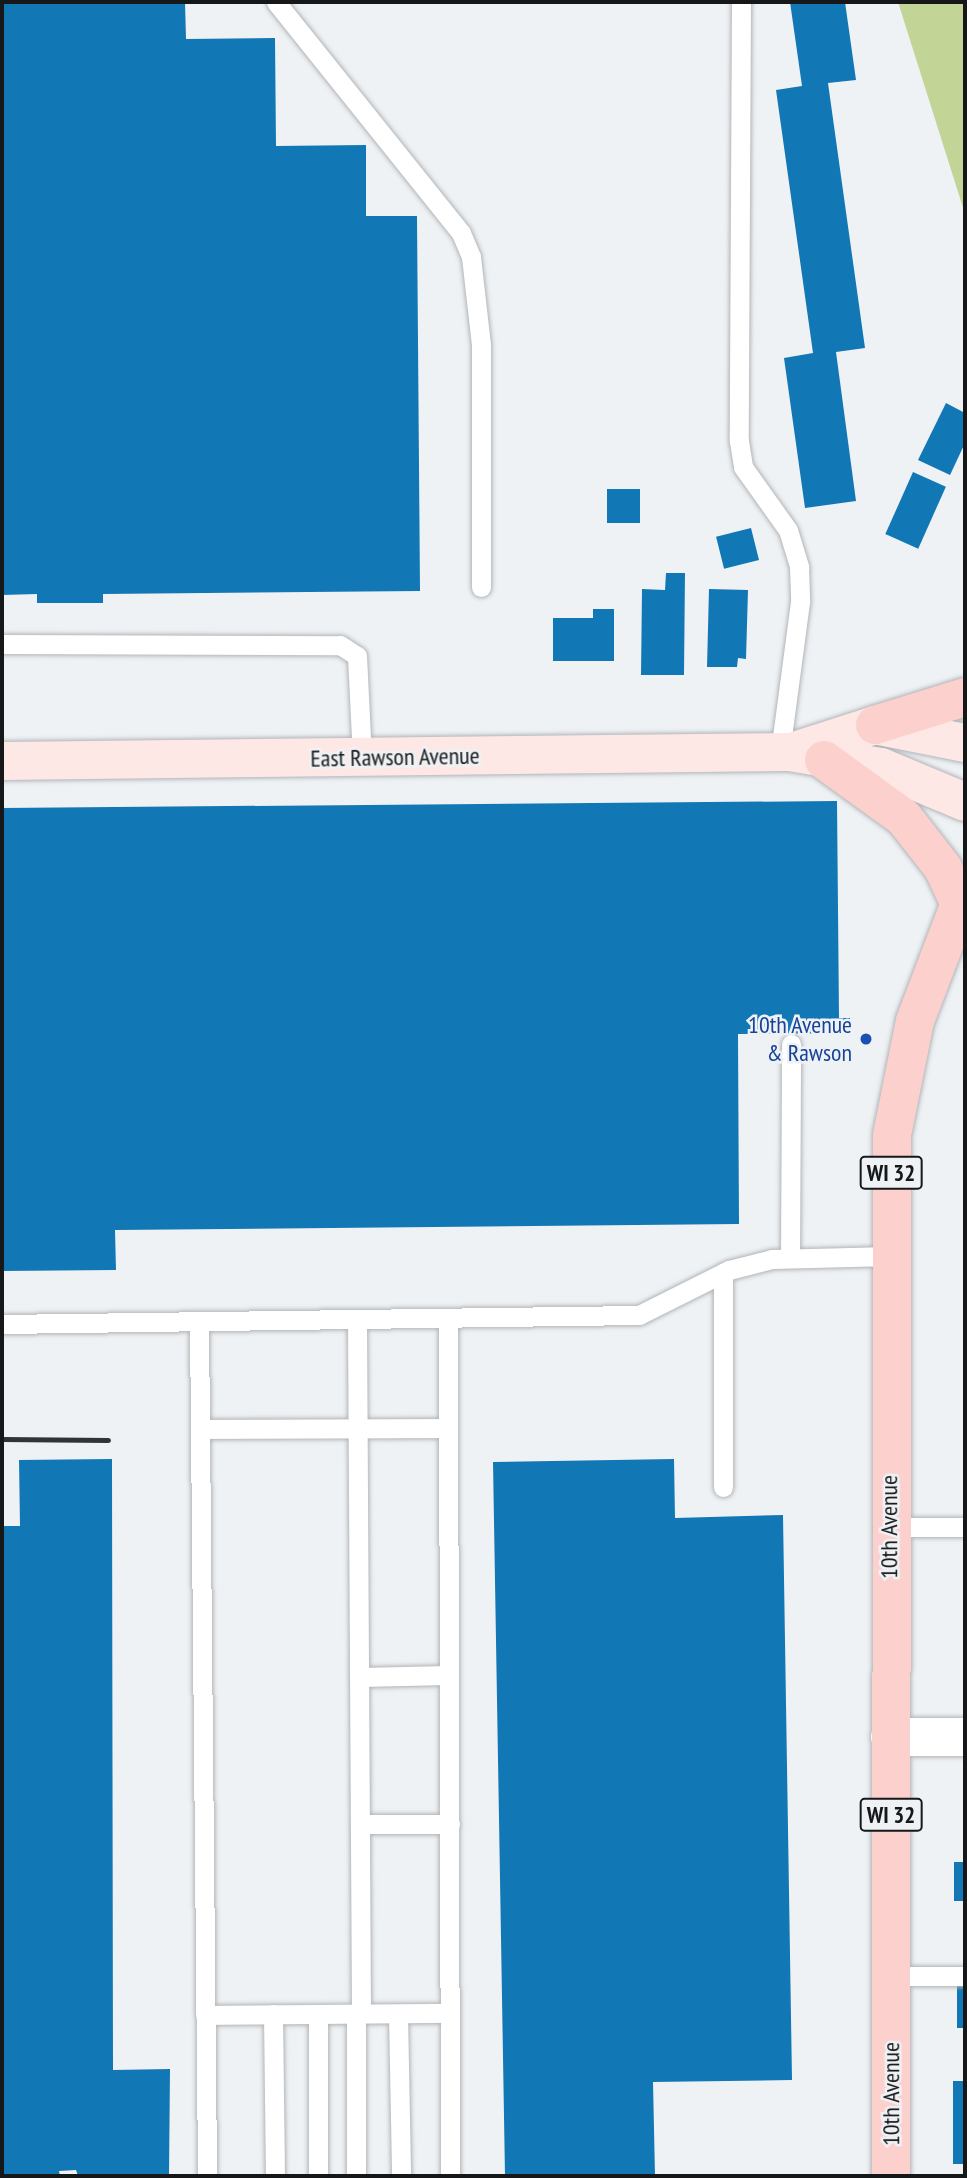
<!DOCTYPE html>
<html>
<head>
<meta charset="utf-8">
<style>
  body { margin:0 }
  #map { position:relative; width:967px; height:2178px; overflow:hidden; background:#eff2f5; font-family:"PT Sans Narrow",sans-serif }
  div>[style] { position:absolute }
  .green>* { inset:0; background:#c3d596 }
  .building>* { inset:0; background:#1177b5; transform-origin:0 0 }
  .roads { filter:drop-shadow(0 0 2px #b2b5b8) drop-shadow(0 0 2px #b2b5b8) }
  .service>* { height:19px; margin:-9.5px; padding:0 9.5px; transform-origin:9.5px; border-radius:9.5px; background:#fff }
  .minor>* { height:38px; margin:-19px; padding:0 19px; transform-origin:19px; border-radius:19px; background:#fff }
  .secondary>* { height:38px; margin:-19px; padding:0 19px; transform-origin:19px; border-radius:19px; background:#fde8e6 }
  .primary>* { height:38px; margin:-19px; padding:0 19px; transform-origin:19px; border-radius:19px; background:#fbd0cd }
  .rail>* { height:5px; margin:-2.5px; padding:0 2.5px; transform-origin:2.5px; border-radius:2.5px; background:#323334 }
  .dots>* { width:19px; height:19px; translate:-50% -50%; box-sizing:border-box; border:4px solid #eff2f5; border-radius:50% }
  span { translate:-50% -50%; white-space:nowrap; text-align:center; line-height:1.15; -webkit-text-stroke:5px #eff2f5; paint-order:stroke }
  .shield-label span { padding:2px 5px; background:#eff2f5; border:2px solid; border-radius:5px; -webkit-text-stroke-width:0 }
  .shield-label { font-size:23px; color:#161718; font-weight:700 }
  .street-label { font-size:24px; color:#161718 }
  .transit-label { font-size:24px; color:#164399 }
  .right { translate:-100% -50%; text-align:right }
  .frame { position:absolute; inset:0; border:4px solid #161718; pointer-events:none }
</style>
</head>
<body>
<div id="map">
  <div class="green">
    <i style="clip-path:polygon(898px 2px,965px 2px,965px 214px)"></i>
  </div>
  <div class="building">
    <i style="clip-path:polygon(2px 2px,185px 2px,186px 39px,275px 38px,276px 146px,366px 145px,366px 216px,417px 216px,420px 591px,103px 594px,103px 603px,37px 603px,37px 594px,2px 595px)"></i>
    <i style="clip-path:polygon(790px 2px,845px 2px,856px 80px,828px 83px,865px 348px,836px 352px,856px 501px,805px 508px,784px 358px,813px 353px,776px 90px,802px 86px)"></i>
    <i style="clip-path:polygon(946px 403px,965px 413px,965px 443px,950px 475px,918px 460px)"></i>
    <i style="left:913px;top:472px;width:36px;height:68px;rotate:24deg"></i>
    <i style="left:607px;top:489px;width:33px;height:34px"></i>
    <i style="left:751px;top:528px;width:33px;height:36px;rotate:76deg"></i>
    <i style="clip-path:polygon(666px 573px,685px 573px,684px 675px,641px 675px,642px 589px,665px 590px)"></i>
    <i style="clip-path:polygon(709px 589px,748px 590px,746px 659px,738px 658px,737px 667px,707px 667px)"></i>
    <i style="clip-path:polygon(593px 609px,614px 609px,614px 661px,553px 661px,553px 618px,593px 618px)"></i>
    <i style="clip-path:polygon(837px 801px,839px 1018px,850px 1018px,850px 1033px,738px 1034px,739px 1224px,115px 1230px,116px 1270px,2px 1271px,2px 808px)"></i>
    <i style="clip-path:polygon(112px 1459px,113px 2070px,170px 2069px,169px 2176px,78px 2176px,76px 2170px,59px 2171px,60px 2176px,2px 2176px,2px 1526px,20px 1526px,19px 1460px)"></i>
    <i style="clip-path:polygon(674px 1459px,675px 1518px,783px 1515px,792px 2080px,653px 2082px,655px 2176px,505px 2176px,493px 1462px)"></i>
    <i style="left:954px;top:1862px;width:11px;height:39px"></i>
    <i style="left:957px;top:1986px;width:8px;height:42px"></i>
    <i style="left:953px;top:2081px;width:12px;height:83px"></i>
  </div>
  <div class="roads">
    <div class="service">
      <i style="left:276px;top:2px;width:296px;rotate:51.3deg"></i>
      <i style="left:461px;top:233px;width:26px;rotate:67deg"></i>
      <i style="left:471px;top:257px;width:89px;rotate:83.5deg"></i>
      <i style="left:481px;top:345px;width:242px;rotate:90deg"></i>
      <i style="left:741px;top:2px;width:439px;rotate:90.3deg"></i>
      <i style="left:739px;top:441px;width:26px;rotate:81deg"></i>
      <i style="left:743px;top:467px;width:77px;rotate:54.5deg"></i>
      <i style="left:788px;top:530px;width:39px;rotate:73deg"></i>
      <i style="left:799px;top:567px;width:35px;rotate:88deg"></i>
      <i style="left:800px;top:602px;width:151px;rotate:97.6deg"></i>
      <i style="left:2px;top:644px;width:338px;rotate:0.2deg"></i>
      <i style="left:340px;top:645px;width:20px;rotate:33deg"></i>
      <i style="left:357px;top:656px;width:101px;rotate:87.2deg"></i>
      <i style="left:790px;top:1258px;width:214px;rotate:-89.7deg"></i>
      <i style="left:448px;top:1319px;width:857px;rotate:89.87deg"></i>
      <i style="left:357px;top:1320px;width:694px;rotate:89.67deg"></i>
      <i style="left:199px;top:1322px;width:854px;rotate:89.46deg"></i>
      <i style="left:2px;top:1324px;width:637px;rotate:-0.81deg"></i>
      <i style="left:639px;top:1315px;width:101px;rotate:-26.6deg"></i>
      <i style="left:729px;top:1270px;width:44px;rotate:-14.3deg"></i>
      <i style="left:772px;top:1259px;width:118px;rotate:-1.5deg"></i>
      <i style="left:200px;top:1429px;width:248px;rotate:-0.2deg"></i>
      <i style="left:723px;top:1487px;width:214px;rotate:-90deg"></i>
      <i style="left:889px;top:1527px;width:76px"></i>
      <i style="left:359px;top:1677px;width:90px;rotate:-1.3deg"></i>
      <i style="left:360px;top:1824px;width:90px"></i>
      <i style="left:891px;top:1976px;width:74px"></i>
      <i style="left:273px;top:2014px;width:162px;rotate:89.3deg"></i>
      <i style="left:356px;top:2014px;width:162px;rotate:90deg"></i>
      <i style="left:398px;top:2014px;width:162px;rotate:88.9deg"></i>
      <i style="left:205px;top:2015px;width:245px;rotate:-0.5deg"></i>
      <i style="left:318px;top:2176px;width:162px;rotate:-90deg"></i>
    </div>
    <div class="minor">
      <i style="left:890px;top:1737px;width:75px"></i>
    </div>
    <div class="secondary">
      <i style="left:791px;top:752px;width:88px;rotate:-17.8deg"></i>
      <i style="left:875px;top:725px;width:92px;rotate:11.3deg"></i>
      <i style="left:2px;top:761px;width:787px;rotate:-0.66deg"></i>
      <i style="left:789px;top:752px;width:93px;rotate:9.3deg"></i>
      <i style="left:881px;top:767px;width:91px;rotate:22.6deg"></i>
    </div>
    <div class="primary">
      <i style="left:875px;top:725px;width:94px;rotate:-17.3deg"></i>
      <i style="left:824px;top:760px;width:99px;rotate:35.9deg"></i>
      <i style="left:904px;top:818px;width:63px;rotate:52deg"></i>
      <i style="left:943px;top:868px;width:38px;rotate:65deg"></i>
      <i style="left:891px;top:2176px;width:1041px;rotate:-89.94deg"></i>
      <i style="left:892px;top:1135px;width:116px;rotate:-78.6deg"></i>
      <i style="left:915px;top:1021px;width:140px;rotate:-69.1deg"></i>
    </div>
  </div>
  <div class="rail">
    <i style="left:2px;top:1439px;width:106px;rotate:0.5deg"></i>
  </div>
  <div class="dots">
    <i style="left:866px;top:1039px;background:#1a4fb4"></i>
  </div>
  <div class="shield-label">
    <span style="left:891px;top:1173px">WI 32</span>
    <span style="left:891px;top:1815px">WI 32</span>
  </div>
  <div class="street-label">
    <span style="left:395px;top:757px;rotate:-1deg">East Rawson Avenue</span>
    <span style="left:889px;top:1527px;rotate:-90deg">10th Avenue</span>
    <span style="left:891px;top:2094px;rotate:-90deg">10th Avenue</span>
  </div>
  <div class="transit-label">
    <span class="right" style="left:852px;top:1039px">10th Avenue<br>&amp; Rawson</span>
  </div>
  <div class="frame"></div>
</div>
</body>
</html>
